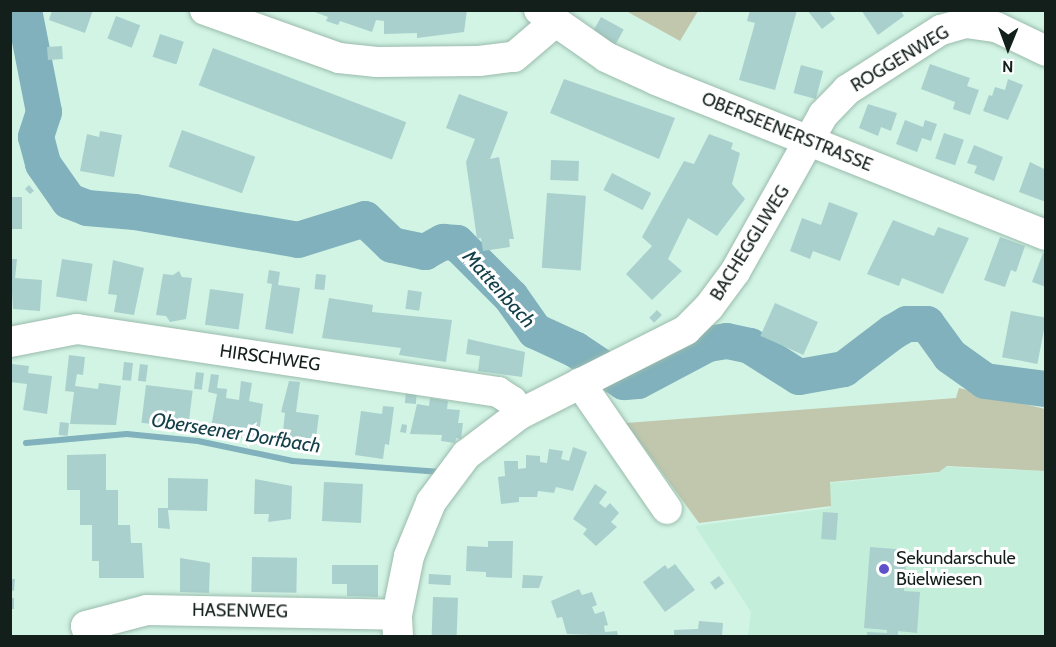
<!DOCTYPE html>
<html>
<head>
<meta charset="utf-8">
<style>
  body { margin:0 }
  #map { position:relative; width:1056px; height:647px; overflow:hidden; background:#d2f4e5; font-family:Cabin,sans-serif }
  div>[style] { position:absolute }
  .built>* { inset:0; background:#c3eeda }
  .green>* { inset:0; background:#c0c7ad }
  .stream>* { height:6px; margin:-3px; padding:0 3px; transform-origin:3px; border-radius:3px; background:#81b1bc }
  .river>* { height:36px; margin:-18px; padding:0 18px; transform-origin:18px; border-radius:18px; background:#81b1bc }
  .building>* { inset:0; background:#a9d0cd; transform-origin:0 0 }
  .roads { filter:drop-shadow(0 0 2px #9abbac) drop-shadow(0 0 2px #9abbac) }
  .minor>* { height:30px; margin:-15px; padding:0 15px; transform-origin:15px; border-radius:15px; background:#fff }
  .dots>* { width:16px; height:16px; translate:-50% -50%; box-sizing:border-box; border:3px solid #fff; border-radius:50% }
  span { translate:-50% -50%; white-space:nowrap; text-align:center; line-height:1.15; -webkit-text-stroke:6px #fff; paint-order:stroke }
  .street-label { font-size:18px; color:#131f1a }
  .poi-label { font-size:18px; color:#131f1a }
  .left { translate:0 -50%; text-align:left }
  .water-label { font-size:20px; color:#144049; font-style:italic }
  .frame { position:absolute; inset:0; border:12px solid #131f1a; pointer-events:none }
  .north { position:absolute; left:978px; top:18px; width:60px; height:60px; -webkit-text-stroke:4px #fff; paint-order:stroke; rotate:181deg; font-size:16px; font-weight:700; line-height:24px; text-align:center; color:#131f1a }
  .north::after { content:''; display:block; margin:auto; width:21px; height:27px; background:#131f1a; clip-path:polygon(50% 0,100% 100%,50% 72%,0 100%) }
</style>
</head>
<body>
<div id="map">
  <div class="built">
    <i style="clip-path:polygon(946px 467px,1045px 471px,1045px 636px,748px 636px,751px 612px,695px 526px,830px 508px,830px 483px,938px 473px)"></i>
  </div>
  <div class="green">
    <i style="clip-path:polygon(626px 11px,698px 11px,680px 41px)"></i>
    <i style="clip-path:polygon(959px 388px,1045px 409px,1045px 471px,947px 466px,939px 472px,830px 482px,831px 506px,699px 523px,626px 423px,956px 398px)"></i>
  </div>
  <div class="stream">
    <i style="left:26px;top:443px;width:101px;rotate:-5.1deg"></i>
    <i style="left:127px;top:434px;width:71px;rotate:5.6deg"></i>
    <i style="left:198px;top:441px;width:97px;rotate:11.9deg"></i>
    <i style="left:293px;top:461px;width:148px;rotate:4.3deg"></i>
  </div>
  <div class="river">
    <i style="left:24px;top:10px;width:104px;rotate:78.9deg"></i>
    <i style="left:44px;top:112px;width:26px;rotate:108deg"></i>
    <i style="left:36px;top:137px;width:28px;rotate:75deg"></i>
    <i style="left:43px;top:164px;width:45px;rotate:54.9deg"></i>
    <i style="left:69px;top:201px;width:19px;rotate:21deg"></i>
    <i style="left:87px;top:208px;width:48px;rotate:4.8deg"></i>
    <i style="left:135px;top:212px;width:165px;rotate:9.7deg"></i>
    <i style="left:298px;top:240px;width:70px;rotate:-17.4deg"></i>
    <i style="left:365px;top:219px;width:37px;rotate:44deg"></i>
    <i style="left:392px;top:245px;width:34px;rotate:12deg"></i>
    <i style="left:425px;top:252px;width:21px;rotate:-29deg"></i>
    <i style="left:443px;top:242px;width:14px;rotate:4deg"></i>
    <i style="left:457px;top:243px;width:76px;rotate:45deg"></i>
    <i style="left:511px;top:297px;width:42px;rotate:54.8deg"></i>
    <i style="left:535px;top:331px;width:45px;rotate:24.9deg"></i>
    <i style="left:576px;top:350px;width:58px;rotate:33.7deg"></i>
    <i style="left:624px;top:382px;width:14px;rotate:-4deg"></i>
    <i style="left:638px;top:381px;width:79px;rotate:-27.9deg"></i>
    <i style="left:708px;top:344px;width:19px;rotate:-9deg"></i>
    <i style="left:727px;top:341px;width:24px;rotate:12deg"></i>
    <i style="left:750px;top:346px;width:58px;rotate:32.3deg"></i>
    <i style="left:799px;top:377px;width:46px;rotate:-10.1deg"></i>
    <i style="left:844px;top:369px;width:61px;rotate:-37.1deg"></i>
    <i style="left:893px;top:332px;width:16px;rotate:-30deg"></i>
    <i style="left:907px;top:324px;width:20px"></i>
    <i style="left:927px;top:324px;width:39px;rotate:54deg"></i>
    <i style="left:950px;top:356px;width:43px;rotate:35.5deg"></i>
    <i style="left:985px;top:381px;width:62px;rotate:7.5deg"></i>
  </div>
  <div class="building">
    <i style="clip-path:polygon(52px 10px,93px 10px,85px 33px,49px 20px)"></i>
    <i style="clip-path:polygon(467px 10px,464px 32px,417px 38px,417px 33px,384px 34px,384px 21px,376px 20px,372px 32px,340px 21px,338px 25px,326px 21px,328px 17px,312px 11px)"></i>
    <i style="clip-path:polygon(750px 10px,797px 10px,775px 90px,739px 80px,755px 23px,747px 21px)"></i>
    <i style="clip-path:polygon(807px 10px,828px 10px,835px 19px,822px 29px)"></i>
    <i style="clip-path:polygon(861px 10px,900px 10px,904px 16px,878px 35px)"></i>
    <i style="left:116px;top:16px;width:26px;height:24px;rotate:21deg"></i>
    <i style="left:601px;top:17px;width:26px;height:21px;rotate:29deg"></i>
    <i style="left:160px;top:34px;width:25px;height:24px;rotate:18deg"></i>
    <i style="left:62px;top:46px;width:13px;height:15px;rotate:86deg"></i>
    <i style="left:213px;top:48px;width:207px;height:40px;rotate:21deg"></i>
    <i style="clip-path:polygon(930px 64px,970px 78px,967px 86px,979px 90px,970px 115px,953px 109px,955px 102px,921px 89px)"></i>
    <i style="left:801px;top:65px;width:23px;height:29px;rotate:15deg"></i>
    <i style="clip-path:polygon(564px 79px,675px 118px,659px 159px,550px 113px)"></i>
    <i style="clip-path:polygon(1008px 79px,1023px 85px,1008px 120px,983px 111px,989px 95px,992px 96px,995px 87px,1005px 90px)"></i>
    <i style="clip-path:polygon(459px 94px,508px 112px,490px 159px,499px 157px,514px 239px,509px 239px,510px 247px,483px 251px,481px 238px,477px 239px,466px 162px,475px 139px,446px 128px)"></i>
    <i style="clip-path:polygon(868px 104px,897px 113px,891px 131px,881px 127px,878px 136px,859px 128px)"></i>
    <i style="clip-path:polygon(905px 120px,923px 127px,925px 120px,937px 124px,931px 141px,922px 138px,917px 152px,896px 144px)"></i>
    <i style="left:182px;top:130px;width:78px;height:39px;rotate:20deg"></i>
    <i style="clip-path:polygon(100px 131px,122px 135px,114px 177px,80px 171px,87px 134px,99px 137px)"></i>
    <i style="left:944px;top:133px;width:21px;height:27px;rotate:19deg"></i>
    <i style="clip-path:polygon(709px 134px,733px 143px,731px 149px,740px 153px,732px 184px,745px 199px,717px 236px,688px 218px,668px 259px,682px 271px,652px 300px,626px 274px,652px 246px,642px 237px,684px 161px,694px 164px)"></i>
    <i style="clip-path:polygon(974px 145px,1003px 157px,994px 181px,974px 173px,977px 166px,967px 163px)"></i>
    <i style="left:551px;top:160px;width:28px;height:20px;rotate:2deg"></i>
    <i style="clip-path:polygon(1030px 162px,1046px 170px,1046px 202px,1019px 192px)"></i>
    <i style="left:612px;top:173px;width:44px;height:19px;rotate:27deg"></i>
    <i style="clip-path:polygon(29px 185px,34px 191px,30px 194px,25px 189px)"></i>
    <i style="left:547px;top:193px;width:39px;height:75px;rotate:4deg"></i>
    <i style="left:10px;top:197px;width:12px;height:32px"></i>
    <i style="clip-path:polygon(829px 202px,858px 213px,840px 261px,813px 251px,810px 259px,790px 251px,802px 218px,821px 225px)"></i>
    <i style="clip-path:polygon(893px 220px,934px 236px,938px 227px,969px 238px,943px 294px,902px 278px,899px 286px,867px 274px)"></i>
    <i style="clip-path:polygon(1000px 237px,1025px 246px,1016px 272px,1011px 270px,1005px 287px,984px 280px)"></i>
    <i style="clip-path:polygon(1043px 253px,1046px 254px,1046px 287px,1032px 282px)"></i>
    <i style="clip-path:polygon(10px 259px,17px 259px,15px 278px,42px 280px,40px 311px,13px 309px)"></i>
    <i style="left:62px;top:259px;width:31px;height:38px;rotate:9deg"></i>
    <i style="clip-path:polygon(113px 260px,144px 268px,134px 315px,114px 312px,117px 295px,108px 294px)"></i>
    <i style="clip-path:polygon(269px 270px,280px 272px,278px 285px,300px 288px,293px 334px,265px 329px,272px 284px,267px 283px)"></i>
    <i style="clip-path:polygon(179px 271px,182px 277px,192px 278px,186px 319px,170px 322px,166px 316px,156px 315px,163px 274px,173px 275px)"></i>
    <i style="left:316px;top:274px;width:10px;height:15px;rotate:6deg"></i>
    <i style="left:210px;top:289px;width:34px;height:36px;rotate:8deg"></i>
    <i style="left:408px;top:290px;width:14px;height:19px;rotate:8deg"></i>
    <i style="clip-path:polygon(329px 298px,373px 305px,372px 312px,452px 320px,446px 362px,399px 355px,401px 348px,322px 338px)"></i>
    <i style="left:775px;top:303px;width:47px;height:36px;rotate:24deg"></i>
    <i style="left:657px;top:310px;width:7px;height:11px;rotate:45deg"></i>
    <i style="left:1011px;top:311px;width:36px;height:47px;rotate:11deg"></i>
    <i style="clip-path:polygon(468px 339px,525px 352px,522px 377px,478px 371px,480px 356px,466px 354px)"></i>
    <i style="clip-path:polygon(69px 355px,85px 357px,83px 375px,77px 374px,75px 386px,98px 389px,99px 383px,121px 386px,116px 425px,70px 424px,74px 392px,65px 391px)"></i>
    <i style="left:124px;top:362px;width:9px;height:18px;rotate:6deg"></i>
    <i style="clip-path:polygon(12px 364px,29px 366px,28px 373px,52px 376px,47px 414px,23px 410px,27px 384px,10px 382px)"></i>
    <i style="left:140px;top:364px;width:8px;height:17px;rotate:7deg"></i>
    <i style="left:196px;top:372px;width:8px;height:17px;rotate:7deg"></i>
    <i style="clip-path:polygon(211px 374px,219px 375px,217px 388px,227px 389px,226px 398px,239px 400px,241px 381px,252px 383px,249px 401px,263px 404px,258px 440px,210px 433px,217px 394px,208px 392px)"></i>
    <i style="clip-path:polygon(289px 381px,300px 382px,296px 412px,319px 415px,314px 452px,281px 448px,285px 413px,281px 412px)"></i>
    <i style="left:146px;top:385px;width:47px;height:38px;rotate:7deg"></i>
    <i style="left:406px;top:390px;width:11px;height:13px;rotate:5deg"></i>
    <i style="clip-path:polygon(430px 398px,448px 401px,447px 409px,460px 410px,458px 423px,463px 423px,461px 439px,456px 438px,455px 443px,441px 441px,442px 435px,410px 434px,417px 404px,429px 406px)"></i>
    <i style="clip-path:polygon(383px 406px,394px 407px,389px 445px,385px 444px,383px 459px,355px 455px,361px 411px,382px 414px)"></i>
    <i style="left:60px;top:422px;width:9px;height:13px;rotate:6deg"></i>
    <i style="clip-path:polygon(402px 424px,407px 425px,406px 433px,400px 432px)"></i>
    <i style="clip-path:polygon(573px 447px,587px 452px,573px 491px,556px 487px,554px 493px,538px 491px,537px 497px,519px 497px,519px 502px,501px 504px,498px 477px,505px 476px,504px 461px,518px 461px,518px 469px,526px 468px,526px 455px,540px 456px,540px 462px,547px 463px,549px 449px,563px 451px,561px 459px,569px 461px)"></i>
    <i style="clip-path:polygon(106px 454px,106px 490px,118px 490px,118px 525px,130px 525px,131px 543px,142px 543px,144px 578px,99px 578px,99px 561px,92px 561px,92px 525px,80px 525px,80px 490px,67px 490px,67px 455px)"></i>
    <i style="clip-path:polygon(168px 478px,208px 479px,207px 511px,168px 510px,170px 529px,158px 528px,158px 508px,168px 508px)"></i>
    <i style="clip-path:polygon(255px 479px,292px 486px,291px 519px,268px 522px,269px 514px,254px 514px)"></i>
    <i style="left:324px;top:482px;width:39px;height:39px;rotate:3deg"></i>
    <i style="clip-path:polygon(595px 484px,607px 492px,599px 503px,605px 508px,610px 503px,619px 513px,611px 522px,617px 527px,596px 546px,583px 534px,587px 529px,573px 519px)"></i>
    <i style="left:823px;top:512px;width:15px;height:27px;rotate:4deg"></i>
    <i style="clip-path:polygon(488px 541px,513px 541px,512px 578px,486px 577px,486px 572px,466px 571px,467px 546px,488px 547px)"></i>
    <i style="clip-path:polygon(870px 547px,907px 550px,904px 591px,920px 592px,917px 633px,898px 631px,898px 636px,867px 636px,867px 632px,887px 633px,887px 630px,864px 628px)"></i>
    <i style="left:252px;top:557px;width:45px;height:35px;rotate:1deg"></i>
    <i style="clip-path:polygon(180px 558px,210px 563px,209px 593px,180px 592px)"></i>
    <i style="clip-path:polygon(675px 564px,695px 590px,665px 612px,643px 582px,665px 565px,668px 569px)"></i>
    <i style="clip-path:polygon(332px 565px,378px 565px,378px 597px,347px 596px,347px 584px,332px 584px)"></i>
    <i style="left:429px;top:574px;width:22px;height:10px;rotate:3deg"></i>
    <i style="clip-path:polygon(523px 575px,543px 576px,539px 588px,522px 588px)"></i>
    <i style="left:719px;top:576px;width:9px;height:11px;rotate:54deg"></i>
    <i style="clip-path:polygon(10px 579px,15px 579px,14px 591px,10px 590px)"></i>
    <i style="clip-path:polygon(579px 589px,582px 595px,592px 592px,597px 605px,592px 607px,595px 614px,604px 611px,608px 625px,604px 626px,605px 632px,617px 631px,618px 636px,567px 634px,562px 617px,557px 618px,551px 601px)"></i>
    <i style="left:433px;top:597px;width:25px;height:39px;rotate:2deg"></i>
    <i style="left:10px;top:598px;width:4px;height:11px"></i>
    <i style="clip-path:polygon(699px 621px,723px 623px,722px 636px,674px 636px,674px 630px,698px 629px)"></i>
  </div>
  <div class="roads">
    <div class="minor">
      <i style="left:205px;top:10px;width:142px;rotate:19.7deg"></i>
      <i style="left:339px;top:58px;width:38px;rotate:6deg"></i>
      <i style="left:377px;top:62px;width:102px;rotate:-0.6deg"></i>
      <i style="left:479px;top:61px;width:35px;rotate:-7deg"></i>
      <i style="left:514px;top:57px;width:52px;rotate:-40.4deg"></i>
      <i style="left:539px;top:10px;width:82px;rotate:35deg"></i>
      <i style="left:606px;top:57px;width:55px;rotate:24.7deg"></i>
      <i style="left:656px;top:80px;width:420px;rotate:21.7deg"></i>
      <i style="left:10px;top:342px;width:68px;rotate:-11deg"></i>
      <i style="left:77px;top:329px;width:426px;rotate:8.5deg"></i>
      <i style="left:498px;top:392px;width:17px;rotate:33deg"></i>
      <i style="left:512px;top:401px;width:15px;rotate:58deg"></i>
      <i style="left:580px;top:383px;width:153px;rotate:55.4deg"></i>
      <i style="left:89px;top:636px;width:10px;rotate:-107deg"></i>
      <i style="left:86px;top:626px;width:63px;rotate:-14.7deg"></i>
      <i style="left:147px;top:610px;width:250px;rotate:1.1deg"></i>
      <i style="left:398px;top:636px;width:21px;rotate:-93deg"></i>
      <i style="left:397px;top:615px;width:60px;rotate:-78.5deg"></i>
      <i style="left:409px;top:556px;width:58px;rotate:-67.8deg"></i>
      <i style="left:431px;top:502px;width:59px;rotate:-53.3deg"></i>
      <i style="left:466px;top:455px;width:68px;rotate:-37.2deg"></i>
      <i style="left:520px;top:414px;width:186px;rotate:-26.8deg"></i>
      <i style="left:686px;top:330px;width:33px;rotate:-45deg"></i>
      <i style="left:709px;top:307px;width:44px;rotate:-53.4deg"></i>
      <i style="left:735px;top:272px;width:180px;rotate:-60.7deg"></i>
      <i style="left:823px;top:115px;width:35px;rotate:-46deg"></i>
      <i style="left:847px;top:90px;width:112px;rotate:-32.6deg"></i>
      <i style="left:941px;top:30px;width:26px;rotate:-16deg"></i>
      <i style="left:966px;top:23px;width:30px;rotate:8deg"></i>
      <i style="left:996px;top:27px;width:55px;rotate:25.6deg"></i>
    </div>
  </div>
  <div class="dots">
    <i style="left:884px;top:569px;background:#5f51ca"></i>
  </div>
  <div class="street-label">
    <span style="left:900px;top:59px;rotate:-31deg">ROGGENWEG</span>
    <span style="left:787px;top:132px;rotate:22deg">OBERSEENERSTRASSE</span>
    <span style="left:750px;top:243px;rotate:-58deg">BACHEGGLIWEG</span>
    <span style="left:270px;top:358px;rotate:8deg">HIRSCHWEG</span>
    <span style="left:240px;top:611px;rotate:1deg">HASENWEG</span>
  </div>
  <div class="poi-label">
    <span class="left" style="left:896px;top:569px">Sekundarschule<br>Büelwiesen</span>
  </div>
  <div class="water-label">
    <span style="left:499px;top:289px;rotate:48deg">Mattenbach</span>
    <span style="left:236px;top:433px;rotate:9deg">Oberseener Dorfbach</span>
  </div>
  <div class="frame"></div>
  <div class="north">N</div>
</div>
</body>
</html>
